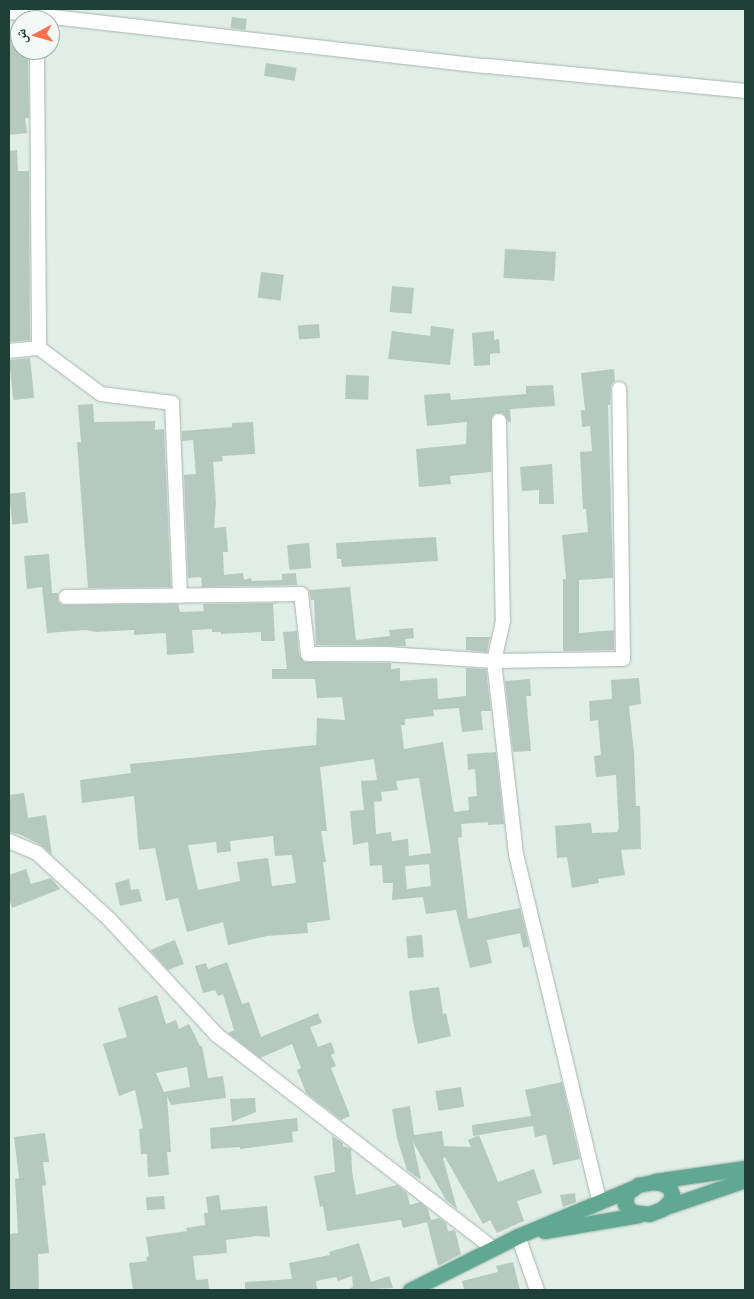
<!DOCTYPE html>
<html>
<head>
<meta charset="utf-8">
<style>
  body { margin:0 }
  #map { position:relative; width:754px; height:1299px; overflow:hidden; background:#e1ede7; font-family:"Public Sans","Noto Naskh Arabic",sans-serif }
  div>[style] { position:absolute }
  .building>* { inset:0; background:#b6c9c0; transform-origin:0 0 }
  .roads { filter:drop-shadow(0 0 1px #a3b6ae) drop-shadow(0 0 1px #a3b6ae) }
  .minor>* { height:14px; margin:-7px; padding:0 7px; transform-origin:7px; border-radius:7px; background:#fff }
  .major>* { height:15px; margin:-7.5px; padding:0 7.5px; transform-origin:7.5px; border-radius:7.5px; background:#61a892 }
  span { translate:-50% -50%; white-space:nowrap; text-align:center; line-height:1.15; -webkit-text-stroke:4.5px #f2f9f6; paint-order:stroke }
  .frame { position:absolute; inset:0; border:10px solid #1f4036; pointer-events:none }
  .north { position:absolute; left:10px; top:10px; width:50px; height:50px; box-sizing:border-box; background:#f2f9f6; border:1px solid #9eafa9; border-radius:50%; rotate:264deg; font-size:14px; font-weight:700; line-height:20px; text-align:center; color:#1f4036 }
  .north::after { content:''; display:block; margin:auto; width:18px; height:22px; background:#ff714e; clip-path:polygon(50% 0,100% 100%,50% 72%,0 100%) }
</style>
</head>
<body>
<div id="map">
  <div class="building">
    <i style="left:232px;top:17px;width:15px;height:11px;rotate:8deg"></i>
    <i style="clip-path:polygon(9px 32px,20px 32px,20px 50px,28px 50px,29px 118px,25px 118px,27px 133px,9px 135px)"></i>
    <i style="left:266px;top:63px;width:31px;height:13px;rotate:9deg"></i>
    <i style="clip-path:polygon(17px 150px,18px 171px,29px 171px,30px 340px,9px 342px,9px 151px)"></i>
    <i style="left:505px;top:249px;width:51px;height:29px;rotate:3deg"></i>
    <i style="left:261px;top:272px;width:23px;height:26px;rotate:7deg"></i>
    <i style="left:392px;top:286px;width:22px;height:26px;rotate:5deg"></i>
    <i style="left:319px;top:324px;width:14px;height:21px;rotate:86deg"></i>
    <i style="clip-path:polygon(431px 326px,454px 329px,450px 365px,388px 359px,392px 331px,430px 336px)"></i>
    <i style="clip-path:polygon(494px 331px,494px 340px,499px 339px,500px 353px,490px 354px,490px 365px,474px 366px,472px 333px)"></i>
    <i style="left:30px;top:358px;width:40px;height:21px;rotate:84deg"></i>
    <i style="clip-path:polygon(614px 369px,615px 381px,611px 385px,610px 405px,608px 405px,613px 578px,579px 580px,579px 633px,614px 630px,614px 650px,563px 651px,563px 579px,566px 579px,562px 535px,588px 532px,586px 509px,583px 509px,580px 452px,592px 451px,590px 426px,582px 427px,581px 410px,585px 410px,581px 373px)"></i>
    <i style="left:346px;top:375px;width:23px;height:24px;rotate:2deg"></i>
    <i style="clip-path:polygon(553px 385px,555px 406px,510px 409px,511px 422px,508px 422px,503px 413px,495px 413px,492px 416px,491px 472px,450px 476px,451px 484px,419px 487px,416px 449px,466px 444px,467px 422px,427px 426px,424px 395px,450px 393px,451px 400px,526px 394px,526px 386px)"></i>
    <i style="clip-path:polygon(93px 404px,94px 422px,155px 421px,155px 430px,164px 429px,171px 587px,88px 588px,77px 442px,81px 442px,78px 405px)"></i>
    <i style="clip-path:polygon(253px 422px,255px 454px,222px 456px,223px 461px,213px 462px,216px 502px,214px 528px,226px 527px,228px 552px,223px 552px,224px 575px,243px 573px,244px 580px,251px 578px,252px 581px,282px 580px,282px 574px,296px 573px,297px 585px,202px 587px,201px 577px,188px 578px,184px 475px,196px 474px,193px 440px,182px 441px,182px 431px,232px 427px,232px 423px)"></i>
    <i style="clip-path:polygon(552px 464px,554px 504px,539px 504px,539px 490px,522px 491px,520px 467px)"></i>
    <i style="left:25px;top:492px;width:31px;height:16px;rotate:84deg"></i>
    <i style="clip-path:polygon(436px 537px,438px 561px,342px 567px,341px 559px,337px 559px,336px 543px)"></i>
    <i style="left:309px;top:543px;width:25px;height:22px;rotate:85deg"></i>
    <i style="clip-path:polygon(49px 554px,52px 593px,58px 593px,58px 601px,62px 605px,178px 604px,180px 612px,204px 611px,203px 604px,279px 603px,273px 604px,275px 641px,261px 641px,261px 632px,221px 634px,221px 632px,212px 632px,212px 629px,192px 630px,194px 653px,167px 655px,166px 633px,134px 635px,134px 630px,96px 632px,86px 630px,47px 633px,42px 587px,27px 589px,24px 556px)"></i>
    <i style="clip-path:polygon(350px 587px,356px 640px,390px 636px,389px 630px,413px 628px,414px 638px,405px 639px,406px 646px,316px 645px,314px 600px,311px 600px,309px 590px)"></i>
    <i style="clip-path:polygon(evenodd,297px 631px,299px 655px,304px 662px,391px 663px,391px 669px,400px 668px,400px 681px,437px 678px,438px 699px,466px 696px,466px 668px,486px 669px,491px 711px,481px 711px,483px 730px,462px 732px,459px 708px,433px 710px,434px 716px,405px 719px,405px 725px,401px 725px,404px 749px,443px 742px,454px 812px,469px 810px,468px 797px,477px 796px,475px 769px,468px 770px,467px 754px,496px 752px,504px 824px,488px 825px,488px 822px,461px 824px,462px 837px,458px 838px,468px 919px,520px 908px,526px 932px,487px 940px,492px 963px,470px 968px,456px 910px,426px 914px,423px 897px,392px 900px,393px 883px,383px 883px,382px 865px,370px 866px,368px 842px,353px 845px,350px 811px,364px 810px,361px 781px,377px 780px,374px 759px,320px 767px,327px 831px,321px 831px,326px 862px,323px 862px,330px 920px,307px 923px,308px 933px,267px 936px,228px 945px,223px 922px,187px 932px,178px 898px,166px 901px,155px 848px,139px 850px,134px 796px,82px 803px,80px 780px,131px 773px,130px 764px,316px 745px,317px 718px,345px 720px,342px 697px,317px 698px,315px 679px,272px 679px,272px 669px,287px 669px,283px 632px,297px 631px,419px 778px,431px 853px,409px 856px,408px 839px,392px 841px,391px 832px,376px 834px,374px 802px,382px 801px,381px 792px,398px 790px,396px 781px,419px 778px,297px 631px,273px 836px,275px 856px,292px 855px,296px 883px,272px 886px,268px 858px,237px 862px,240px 881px,198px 890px,188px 845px,216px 842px,217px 853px,231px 851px,230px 841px,273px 836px,297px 631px,429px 864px,431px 886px,407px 889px,405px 866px,429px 864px)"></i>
    <i style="clip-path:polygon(466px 637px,490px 637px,487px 652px,466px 650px)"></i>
    <i style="clip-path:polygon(639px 678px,641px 704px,629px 706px,634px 753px,636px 806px,640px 806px,641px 849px,621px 850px,625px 875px,598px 879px,599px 883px,572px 888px,567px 857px,557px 858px,555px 826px,591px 823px,592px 833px,617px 832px,619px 828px,616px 775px,596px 777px,594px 756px,601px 755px,598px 720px,590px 721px,589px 701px,612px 699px,611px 680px)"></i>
    <i style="clip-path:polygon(530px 679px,531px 696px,526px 696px,531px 751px,513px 752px,505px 681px)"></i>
    <i style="clip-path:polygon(24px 793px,28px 818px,46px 815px,52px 855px,41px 845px,19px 834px,9px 832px,9px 795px)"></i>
    <i style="clip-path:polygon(26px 869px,31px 884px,51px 878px,60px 889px,12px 908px,9px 898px,9px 875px)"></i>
    <i style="clip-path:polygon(129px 879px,131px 890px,139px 889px,142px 901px,120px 906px,115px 883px)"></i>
    <i style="left:526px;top:932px;width:15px;height:6px;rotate:79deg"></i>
    <i style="left:422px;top:935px;width:22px;height:16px;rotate:85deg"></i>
    <i style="clip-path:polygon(175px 940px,184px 964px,168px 970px,150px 950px)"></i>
    <i style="clip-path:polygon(227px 962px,242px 1004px,249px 1002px,261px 1037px,318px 1013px,322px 1023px,310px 1027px,318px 1047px,331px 1042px,335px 1053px,331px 1055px,336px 1066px,331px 1068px,350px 1116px,341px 1120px,306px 1093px,297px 1070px,301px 1068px,292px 1044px,260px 1058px,228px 1033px,234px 1030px,223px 994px,218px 996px,215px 990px,203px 993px,195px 966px,206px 963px,208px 969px)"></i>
    <i style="clip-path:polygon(439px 987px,443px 1014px,446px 1013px,451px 1036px,418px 1044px,413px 1021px,409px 991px)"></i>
    <i style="clip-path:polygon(evenodd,157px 995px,166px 1024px,176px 1020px,179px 1029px,189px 1024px,200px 1046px,202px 1046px,208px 1078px,223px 1076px,226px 1098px,171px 1105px,167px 1096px,171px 1152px,167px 1152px,169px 1175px,148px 1177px,147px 1154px,141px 1154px,139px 1129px,143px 1128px,135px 1090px,119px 1096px,103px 1044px,127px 1037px,118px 1008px,157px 995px,187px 1067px,190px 1087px,164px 1092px,156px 1073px,187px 1067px)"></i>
    <i style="clip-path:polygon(562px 1082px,580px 1159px,553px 1165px,546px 1135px,535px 1137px,533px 1126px,473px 1136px,472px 1125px,531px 1116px,525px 1090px)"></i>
    <i style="left:461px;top:1087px;width:20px;height:26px;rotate:81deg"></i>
    <i style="clip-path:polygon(255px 1098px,256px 1112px,232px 1122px,230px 1099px)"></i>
    <i style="clip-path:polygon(410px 1106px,414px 1135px,442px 1131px,444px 1146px,471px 1147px,468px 1140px,479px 1135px,498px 1182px,534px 1169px,542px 1193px,517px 1201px,524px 1221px,497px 1233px,490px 1220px,483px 1224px,445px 1157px,443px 1158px,457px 1209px,446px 1200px,413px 1142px,421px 1180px,407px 1170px,397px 1138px,392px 1109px)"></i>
    <i style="clip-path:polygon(297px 1118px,298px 1131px,292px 1132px,293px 1142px,240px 1149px,240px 1147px,211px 1149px,210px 1128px)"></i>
    <i style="clip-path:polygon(45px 1133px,49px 1162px,43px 1162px,46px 1185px,42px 1186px,49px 1253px,38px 1254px,39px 1290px,9px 1290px,9px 1234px,18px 1233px,15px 1179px,19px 1178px,14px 1137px)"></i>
    <i style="clip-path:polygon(332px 1136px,343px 1143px,343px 1146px,351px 1149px,352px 1171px,356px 1195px,397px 1185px,407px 1193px,410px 1205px,420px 1202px,428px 1209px,431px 1220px,439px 1218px,446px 1223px,448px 1231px,455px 1230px,461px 1254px,438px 1266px,427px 1222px,403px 1228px,401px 1220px,327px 1231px,323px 1206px,320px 1207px,314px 1176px,335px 1172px)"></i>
    <i style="clip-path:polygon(575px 1193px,576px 1202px,563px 1207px,560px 1195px)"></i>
    <i style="clip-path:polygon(219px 1195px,221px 1210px,267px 1206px,270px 1237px,257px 1236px,226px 1240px,227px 1253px,193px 1256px,196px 1280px,208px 1279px,209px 1290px,133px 1290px,129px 1263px,147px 1261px,146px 1257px,149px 1256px,146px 1237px,187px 1231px,186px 1228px,205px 1225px,204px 1213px,208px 1213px,206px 1197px)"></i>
    <i style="left:164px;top:1196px;width:13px;height:18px;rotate:86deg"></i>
    <i style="clip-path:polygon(359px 1243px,371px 1282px,389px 1276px,393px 1288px,351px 1290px,350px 1288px,353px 1287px,352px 1276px,338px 1281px,336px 1277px,316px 1281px,317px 1290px,245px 1290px,245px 1282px,292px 1279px,289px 1263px,330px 1255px,329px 1252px)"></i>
    <i style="clip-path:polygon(513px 1262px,520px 1290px,464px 1290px,462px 1281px,498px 1272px,496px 1266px)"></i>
  </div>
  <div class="roads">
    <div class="minor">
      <i style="left:9px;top:12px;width:480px;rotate:6.5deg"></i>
      <i style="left:486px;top:66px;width:260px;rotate:5.5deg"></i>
      <i style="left:37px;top:50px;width:298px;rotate:89.6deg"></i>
      <i style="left:39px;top:348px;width:77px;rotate:36.6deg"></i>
      <i style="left:101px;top:394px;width:72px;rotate:7.2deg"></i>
      <i style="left:172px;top:403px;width:193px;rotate:87.6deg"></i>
      <i style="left:9px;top:351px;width:30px;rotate:-6deg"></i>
      <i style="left:499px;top:421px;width:200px;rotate:88.9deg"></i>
      <i style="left:503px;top:621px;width:41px;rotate:102.7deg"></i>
      <i style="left:494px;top:661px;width:194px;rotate:83.5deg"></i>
      <i style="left:516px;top:854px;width:357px;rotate:76.5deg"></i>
      <i style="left:66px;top:597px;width:235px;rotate:-0.7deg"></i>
      <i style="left:301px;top:594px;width:60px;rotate:83.3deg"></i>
      <i style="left:308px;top:654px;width:79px"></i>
      <i style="left:387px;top:654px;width:107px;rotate:3.7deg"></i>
      <i style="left:494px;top:661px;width:129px;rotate:-0.9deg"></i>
      <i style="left:623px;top:659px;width:270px;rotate:-90.8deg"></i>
      <i style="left:9px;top:841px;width:30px;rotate:23deg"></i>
      <i style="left:37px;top:853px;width:99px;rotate:42.5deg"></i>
      <i style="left:110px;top:920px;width:157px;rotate:47.1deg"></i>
      <i style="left:217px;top:1035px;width:349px;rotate:37.7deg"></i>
      <i style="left:518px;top:1236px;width:57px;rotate:70.6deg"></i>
    </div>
    <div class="major">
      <i style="left:655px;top:1181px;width:91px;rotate:-8.2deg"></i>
      <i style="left:653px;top:1182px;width:8px;rotate:7deg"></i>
      <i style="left:661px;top:1183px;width:9px;rotate:27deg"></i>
      <i style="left:669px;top:1187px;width:8px;rotate:67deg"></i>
      <i style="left:672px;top:1194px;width:7px;rotate:106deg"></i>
      <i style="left:670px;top:1201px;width:11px;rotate:135deg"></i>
      <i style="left:662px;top:1209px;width:14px;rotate:159deg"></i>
      <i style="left:649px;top:1214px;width:17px;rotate:-173deg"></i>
      <i style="left:632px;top:1212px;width:11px;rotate:-131deg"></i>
      <i style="left:625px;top:1204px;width:11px;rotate:-80deg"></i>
      <i style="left:627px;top:1193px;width:14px;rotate:-36deg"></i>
      <i style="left:638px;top:1185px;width:15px;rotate:-11deg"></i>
      <i style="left:663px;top:1208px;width:87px;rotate:-18.9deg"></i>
      <i style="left:544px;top:1231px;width:96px;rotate:-9.6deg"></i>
      <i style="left:410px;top:1290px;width:121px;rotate:-26.6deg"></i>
      <i style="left:518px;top:1236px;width:125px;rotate:-22.7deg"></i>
    </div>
  </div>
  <div class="frame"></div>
  <div class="north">ش</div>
</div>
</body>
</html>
